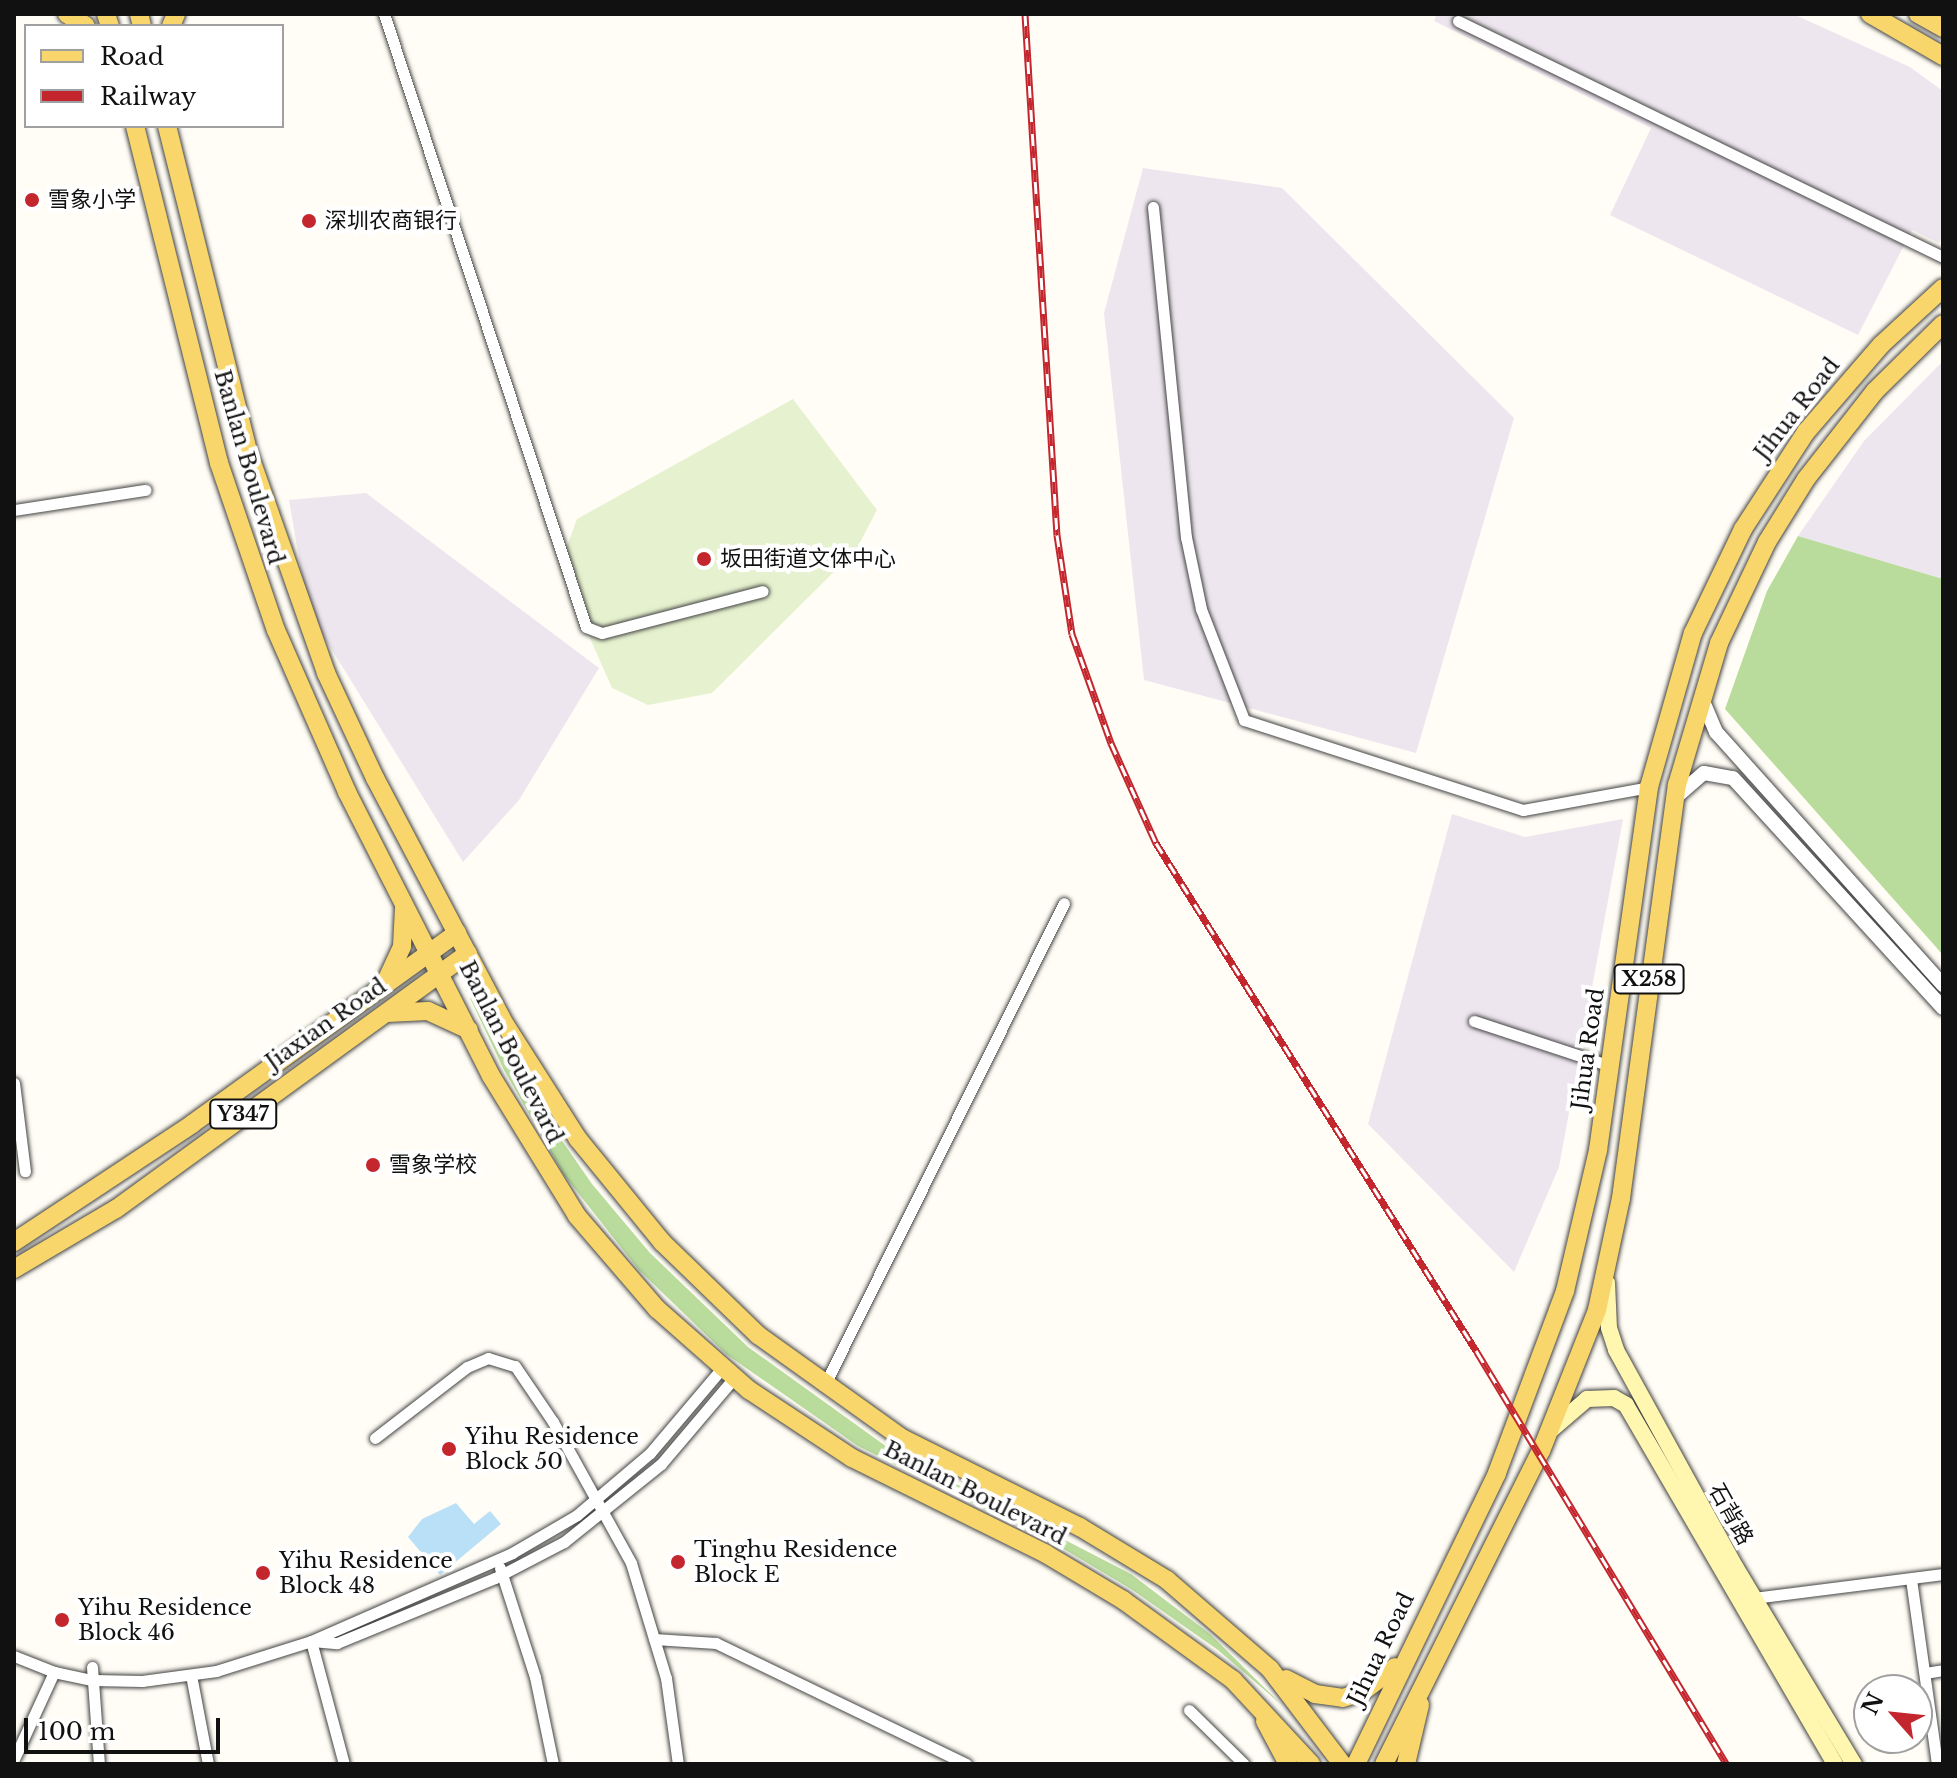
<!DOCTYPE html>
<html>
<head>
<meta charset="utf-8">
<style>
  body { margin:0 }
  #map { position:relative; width:1957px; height:1778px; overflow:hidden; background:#fffdf5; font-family:"Libre Baskerville","Noto Sans SC",serif }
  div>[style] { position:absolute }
  .industrial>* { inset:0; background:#eee6ef }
  .forest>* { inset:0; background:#b9dc9c }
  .pitch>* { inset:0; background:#e6f2cf }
  .water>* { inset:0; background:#b9e0f7 }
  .roads { filter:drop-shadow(0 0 2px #444) drop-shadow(0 0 2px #444) }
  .minor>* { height:11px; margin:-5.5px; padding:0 5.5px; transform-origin:5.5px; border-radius:5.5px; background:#fff }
  .tertiary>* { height:14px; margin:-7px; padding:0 7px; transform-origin:7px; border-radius:7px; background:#fff }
  .secondary>* { height:16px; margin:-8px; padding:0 8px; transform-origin:8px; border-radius:8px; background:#fff6b0 }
  .primary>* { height:18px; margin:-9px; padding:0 9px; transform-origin:9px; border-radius:9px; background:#f9d66b }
  .rail>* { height:7px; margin-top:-3.5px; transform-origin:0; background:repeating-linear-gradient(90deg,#fff 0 12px,#c4262e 0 24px); box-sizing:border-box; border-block:2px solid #c4262e }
  .dots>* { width:22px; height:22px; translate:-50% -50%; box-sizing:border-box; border:4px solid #fff; border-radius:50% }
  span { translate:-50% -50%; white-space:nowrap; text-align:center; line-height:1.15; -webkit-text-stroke:8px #fff; paint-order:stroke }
  .shield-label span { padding:2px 6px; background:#fff; border:2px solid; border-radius:6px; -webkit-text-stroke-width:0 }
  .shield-label { font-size:20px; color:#111; font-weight:700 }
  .poi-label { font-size:22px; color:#111 }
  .left { translate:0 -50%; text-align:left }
  .street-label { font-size:22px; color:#111 }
  .frame { position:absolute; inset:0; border:16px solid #111; pointer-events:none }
  .legend { position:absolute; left:24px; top:24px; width:260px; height:104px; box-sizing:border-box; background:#fff; border:2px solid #a0a0a0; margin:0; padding:10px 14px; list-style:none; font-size:24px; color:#111 }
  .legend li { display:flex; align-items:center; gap:16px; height:40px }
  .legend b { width:40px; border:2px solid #a0a0a0 }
  .north { position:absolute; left:1853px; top:1674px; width:80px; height:80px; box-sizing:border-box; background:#fff; border:2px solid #a0a0a0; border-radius:50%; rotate:297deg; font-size:22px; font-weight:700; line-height:32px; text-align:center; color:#111 }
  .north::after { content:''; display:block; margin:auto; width:28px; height:36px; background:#c4262e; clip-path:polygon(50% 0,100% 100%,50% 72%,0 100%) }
  .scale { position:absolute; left:24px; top:1718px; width:196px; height:36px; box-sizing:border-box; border:4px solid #111; border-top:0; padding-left:10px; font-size:24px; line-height:28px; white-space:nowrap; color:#111; -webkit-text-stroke:6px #fff; paint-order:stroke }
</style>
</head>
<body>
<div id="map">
  <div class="industrial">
    <i style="clip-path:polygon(1437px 14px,1793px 14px,1910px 67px,1943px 91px,1943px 236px,1939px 243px,1912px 230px,1858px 335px,1610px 215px,1651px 128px,1434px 21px)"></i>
    <i style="clip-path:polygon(1143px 168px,1282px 188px,1514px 418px,1416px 753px,1144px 680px,1104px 313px)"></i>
    <i style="clip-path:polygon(1943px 361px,1943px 579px,1798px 536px,1864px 441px)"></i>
    <i style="clip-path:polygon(366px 493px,599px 668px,519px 800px,463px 862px,308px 611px,289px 500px)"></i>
    <i style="clip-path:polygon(1452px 814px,1525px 837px,1623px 819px,1559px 1167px,1514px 1272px,1368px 1124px)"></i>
  </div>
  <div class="forest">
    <i style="clip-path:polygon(1798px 536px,1943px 579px,1943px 955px,1725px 709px,1767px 591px)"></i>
    <i style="clip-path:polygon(474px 996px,515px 1073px,592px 1184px,650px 1253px,748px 1347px,894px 1452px,1131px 1574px,1210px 1634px,1282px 1705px,1218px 1650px,1131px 1589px,1052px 1542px,858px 1446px,726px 1354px,639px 1270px,564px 1175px,504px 1070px,470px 998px)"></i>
  </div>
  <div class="pitch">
    <i style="clip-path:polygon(793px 399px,877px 510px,856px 550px,712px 693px,648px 705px,612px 688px,559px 568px,577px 519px)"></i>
  </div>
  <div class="water">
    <i style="clip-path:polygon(456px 1503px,474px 1524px,490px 1511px,501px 1524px,440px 1575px,408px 1537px,422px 1519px)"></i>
  </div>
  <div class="roads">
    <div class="minor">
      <i style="left:384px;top:14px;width:645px;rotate:71.76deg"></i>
      <i style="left:586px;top:627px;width:17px;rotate:21deg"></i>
      <i style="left:602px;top:633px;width:166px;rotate:-14.6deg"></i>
      <i style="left:1458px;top:21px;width:539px;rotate:25.95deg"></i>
      <i style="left:1153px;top:207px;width:332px;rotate:84.3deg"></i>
      <i style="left:1186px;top:537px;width:74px;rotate:78.2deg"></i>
      <i style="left:1201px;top:609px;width:119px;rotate:68.8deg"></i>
      <i style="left:1244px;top:720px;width:293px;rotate:17.9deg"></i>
      <i style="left:1523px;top:810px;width:128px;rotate:-10.3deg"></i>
      <i style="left:14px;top:510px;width:133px;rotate:-8.7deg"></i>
      <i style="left:1474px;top:1021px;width:144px;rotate:18.2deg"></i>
      <i style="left:14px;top:1083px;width:89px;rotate:82.9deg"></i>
      <i style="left:824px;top:1386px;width:539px;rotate:-63.58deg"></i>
      <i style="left:375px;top:1438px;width:116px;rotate:-37.7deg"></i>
      <i style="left:467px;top:1367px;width:23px;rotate:-23deg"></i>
      <i style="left:488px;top:1358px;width:28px;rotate:17deg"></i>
      <i style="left:515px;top:1366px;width:68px;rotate:55.8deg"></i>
      <i style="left:553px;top:1422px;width:161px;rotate:61deg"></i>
      <i style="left:631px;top:1563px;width:120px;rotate:73.1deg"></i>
      <i style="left:666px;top:1678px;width:87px;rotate:82.1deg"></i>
      <i style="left:500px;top:1568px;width:114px;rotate:72.2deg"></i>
      <i style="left:535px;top:1677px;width:89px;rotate:78.3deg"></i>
      <i style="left:1911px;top:1579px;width:187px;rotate:82deg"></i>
      <i style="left:1753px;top:1598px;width:192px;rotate:-7.2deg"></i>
      <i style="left:654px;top:1639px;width:62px;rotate:3.7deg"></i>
      <i style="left:716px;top:1643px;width:278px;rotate:25.8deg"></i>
      <i style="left:311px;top:1641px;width:127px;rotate:75deg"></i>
      <i style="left:312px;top:1641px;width:25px;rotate:5deg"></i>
      <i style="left:337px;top:1643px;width:171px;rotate:-22.4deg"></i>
      <i style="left:495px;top:1578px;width:78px;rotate:-27.6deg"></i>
      <i style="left:564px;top:1542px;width:124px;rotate:-38.8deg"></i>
      <i style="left:661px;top:1464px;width:113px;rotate:-49.7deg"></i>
      <i style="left:14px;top:1656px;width:43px;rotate:21.8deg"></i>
      <i style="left:54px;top:1672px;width:40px;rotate:12deg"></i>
      <i style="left:93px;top:1680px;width:49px;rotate:1.2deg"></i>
      <i style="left:142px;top:1681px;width:75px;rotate:-7.7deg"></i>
      <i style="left:216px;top:1671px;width:100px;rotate:-17.5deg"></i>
      <i style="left:311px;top:1641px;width:219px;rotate:-23.6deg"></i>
      <i style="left:512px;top:1553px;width:75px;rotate:-30.3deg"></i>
      <i style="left:577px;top:1515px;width:96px;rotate:-40.3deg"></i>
      <i style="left:650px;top:1453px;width:111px;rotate:-49.7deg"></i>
      <i style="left:92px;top:1667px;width:97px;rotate:85.9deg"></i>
      <i style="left:1925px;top:1673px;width:18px;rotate:-9deg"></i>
      <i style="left:191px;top:1675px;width:91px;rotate:79.2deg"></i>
      <i style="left:1189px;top:1710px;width:77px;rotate:44.5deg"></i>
      <i style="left:14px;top:1759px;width:96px;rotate:-65.3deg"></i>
    </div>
    <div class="tertiary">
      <i style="left:1702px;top:699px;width:36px;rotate:67deg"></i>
      <i style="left:1716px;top:732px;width:340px;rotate:48.1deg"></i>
      <i style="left:1675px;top:798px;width:38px;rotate:-41deg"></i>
      <i style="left:1704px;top:773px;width:29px;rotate:10deg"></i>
      <i style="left:1733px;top:778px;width:311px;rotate:47.6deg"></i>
    </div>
    <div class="secondary">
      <i style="left:1607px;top:1283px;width:45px;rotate:87.5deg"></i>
      <i style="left:1609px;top:1328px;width:23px;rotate:72deg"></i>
      <i style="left:1616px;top:1350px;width:249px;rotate:61.2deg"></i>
      <i style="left:1736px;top:1568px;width:229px;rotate:59deg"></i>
      <i style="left:1551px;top:1430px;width:48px;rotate:-40.7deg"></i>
      <i style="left:1587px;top:1399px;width:27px;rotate:-2deg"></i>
      <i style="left:1614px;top:1398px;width:14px;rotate:30deg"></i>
      <i style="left:1626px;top:1405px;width:415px;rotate:59.8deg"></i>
    </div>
    <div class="primary">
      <i style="left:67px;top:14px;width:22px;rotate:32deg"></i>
      <i style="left:106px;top:14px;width:13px;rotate:72deg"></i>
      <i style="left:139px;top:14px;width:12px;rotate:76deg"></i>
      <i style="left:1870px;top:14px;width:84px;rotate:29.9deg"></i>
      <i style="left:1918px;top:14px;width:29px;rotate:29deg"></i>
      <i style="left:171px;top:26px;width:13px;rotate:-67deg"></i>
      <i style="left:135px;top:126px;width:347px;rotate:76deg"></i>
      <i style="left:219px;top:463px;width:176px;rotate:71.2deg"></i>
      <i style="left:276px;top:630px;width:177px;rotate:66.3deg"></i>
      <i style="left:347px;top:792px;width:318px;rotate:63.1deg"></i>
      <i style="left:491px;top:1076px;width:164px;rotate:58.4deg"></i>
      <i style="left:577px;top:1216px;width:123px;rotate:49.3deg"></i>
      <i style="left:657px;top:1309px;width:123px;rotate:41.4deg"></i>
      <i style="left:749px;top:1390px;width:123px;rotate:33.4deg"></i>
      <i style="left:852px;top:1458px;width:216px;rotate:26.3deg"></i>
      <i style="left:1046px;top:1554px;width:90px;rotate:30.9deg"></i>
      <i style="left:1123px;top:1600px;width:136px;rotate:36deg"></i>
      <i style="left:1233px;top:1680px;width:115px;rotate:47.1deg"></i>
      <i style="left:167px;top:126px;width:338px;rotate:76deg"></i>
      <i style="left:249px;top:454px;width:232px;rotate:70.6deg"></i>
      <i style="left:326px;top:673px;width:116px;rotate:65deg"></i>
      <i style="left:375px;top:778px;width:280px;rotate:62.2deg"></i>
      <i style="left:506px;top:1026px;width:134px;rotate:57.5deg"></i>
      <i style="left:578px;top:1139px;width:133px;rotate:50.8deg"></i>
      <i style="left:662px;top:1242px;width:134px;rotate:44.1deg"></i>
      <i style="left:758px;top:1335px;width:177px;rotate:35.6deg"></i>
      <i style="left:902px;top:1438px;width:199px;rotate:26.6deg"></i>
      <i style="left:1080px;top:1527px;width:102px;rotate:31.3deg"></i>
      <i style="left:1167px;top:1580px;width:136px;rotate:40.8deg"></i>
      <i style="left:1270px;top:1669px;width:119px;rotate:52.8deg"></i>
      <i style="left:386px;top:981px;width:38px;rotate:-65deg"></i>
      <i style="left:402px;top:946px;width:39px;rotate:-87deg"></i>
      <i style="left:387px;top:1013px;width:41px;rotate:-2.8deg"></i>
      <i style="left:428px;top:1011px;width:45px;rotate:24.9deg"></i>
      <i style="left:14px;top:1242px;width:214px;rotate:-33.5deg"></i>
      <i style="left:192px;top:1124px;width:327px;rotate:-35.8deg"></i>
      <i style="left:14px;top:1269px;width:118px;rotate:-30.5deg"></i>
      <i style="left:116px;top:1209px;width:435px;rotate:-36deg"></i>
      <i style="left:1286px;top:1679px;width:33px;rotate:27deg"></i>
      <i style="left:1315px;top:1694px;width:28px;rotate:8deg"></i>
      <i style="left:1343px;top:1698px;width:20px;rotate:-18deg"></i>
      <i style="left:1362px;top:1692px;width:41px;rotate:-37.1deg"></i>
      <i style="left:1265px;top:1721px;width:49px;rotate:61.9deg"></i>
      <i style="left:1356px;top:1764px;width:323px;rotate:-64.1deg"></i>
      <i style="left:1497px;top:1473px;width:194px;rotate:-69.5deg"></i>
      <i style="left:1565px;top:1291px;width:145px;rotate:-76.8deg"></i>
      <i style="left:1598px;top:1150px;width:367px;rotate:-82deg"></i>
      <i style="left:1649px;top:787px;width:160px;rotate:-74.1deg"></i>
      <i style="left:1693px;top:633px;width:115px;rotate:-64.3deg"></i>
      <i style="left:1743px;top:529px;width:116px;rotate:-57deg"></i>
      <i style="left:1806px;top:432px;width:115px;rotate:-49.2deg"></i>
      <i style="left:1881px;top:345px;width:84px;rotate:-42.6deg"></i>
      <i style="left:1384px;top:1764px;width:350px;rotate:-63.4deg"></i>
      <i style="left:1541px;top:1451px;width:152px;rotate:-68.3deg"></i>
      <i style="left:1597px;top:1310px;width:115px;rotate:-77.9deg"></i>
      <i style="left:1621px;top:1198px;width:417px;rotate:-82.3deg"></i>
      <i style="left:1677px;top:785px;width:148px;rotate:-73.5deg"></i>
      <i style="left:1719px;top:643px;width:112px;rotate:-64.6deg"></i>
      <i style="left:1767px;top:542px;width:74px;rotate:-58.2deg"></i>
      <i style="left:1806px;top:479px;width:112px;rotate:-51.9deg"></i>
      <i style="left:1875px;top:391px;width:95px;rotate:-44.6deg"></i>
      <i style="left:1406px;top:1764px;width:61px;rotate:-76.7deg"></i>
    </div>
  </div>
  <div class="rail">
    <i style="left:1025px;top:14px;width:522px;rotate:86.49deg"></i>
    <i style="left:1057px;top:535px;width:100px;rotate:81.4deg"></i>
    <i style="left:1072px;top:634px;width:116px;rotate:70.3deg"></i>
    <i style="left:1111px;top:743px;width:110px;rotate:65.8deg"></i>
    <i style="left:1156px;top:843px;width:602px;rotate:57.76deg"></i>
    <i style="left:1477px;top:1352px;width:482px;rotate:58.8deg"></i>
  </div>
  <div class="dots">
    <i style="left:32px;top:200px;background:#c4262e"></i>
    <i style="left:309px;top:221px;background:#c4262e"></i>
    <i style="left:704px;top:559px;background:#c4262e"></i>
    <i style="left:373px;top:1165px;background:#c4262e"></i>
    <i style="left:449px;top:1449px;background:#c4262e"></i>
    <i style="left:678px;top:1562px;background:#c4262e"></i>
    <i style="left:263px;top:1573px;background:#c4262e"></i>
    <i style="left:62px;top:1620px;background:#c4262e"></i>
  </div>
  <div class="shield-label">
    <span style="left:1649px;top:979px">X258</span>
    <span style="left:243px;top:1114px">Y347</span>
  </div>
  <div class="poi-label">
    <span class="left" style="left:48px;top:200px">雪象小学</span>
    <span class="left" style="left:325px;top:221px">深圳农商银行</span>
    <span class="left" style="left:720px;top:559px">坂田街道文体中心</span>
    <span class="left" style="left:389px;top:1165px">雪象学校</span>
    <span class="left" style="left:465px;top:1449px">Yihu Residence<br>Block 50</span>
    <span class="left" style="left:694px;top:1562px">Tinghu Residence<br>Block E</span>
    <span class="left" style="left:279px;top:1573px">Yihu Residence<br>Block 48</span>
    <span class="left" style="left:78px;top:1620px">Yihu Residence<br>Block 46</span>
  </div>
  <div class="street-label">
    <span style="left:1797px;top:409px;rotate:-52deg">Jihua Road</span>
    <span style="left:249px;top:467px;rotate:74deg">Banlan Boulevard</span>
    <span style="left:326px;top:1024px;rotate:-35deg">Jiaxian Road</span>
    <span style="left:1588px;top:1049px;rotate:-82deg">Jihua Road</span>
    <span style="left:511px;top:1052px;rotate:63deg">Banlan Boulevard</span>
    <span style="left:975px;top:1493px;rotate:27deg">Banlan Boulevard</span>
    <span style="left:1731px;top:1514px;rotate:61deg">石背路</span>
    <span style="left:1381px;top:1649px;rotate:-64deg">Jihua Road</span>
  </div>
  <div class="frame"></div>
  <ul class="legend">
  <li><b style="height:10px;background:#f9d66b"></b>Road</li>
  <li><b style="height:10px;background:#c4262e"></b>Railway</li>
  </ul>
  <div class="north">N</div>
  <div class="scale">100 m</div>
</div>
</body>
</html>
